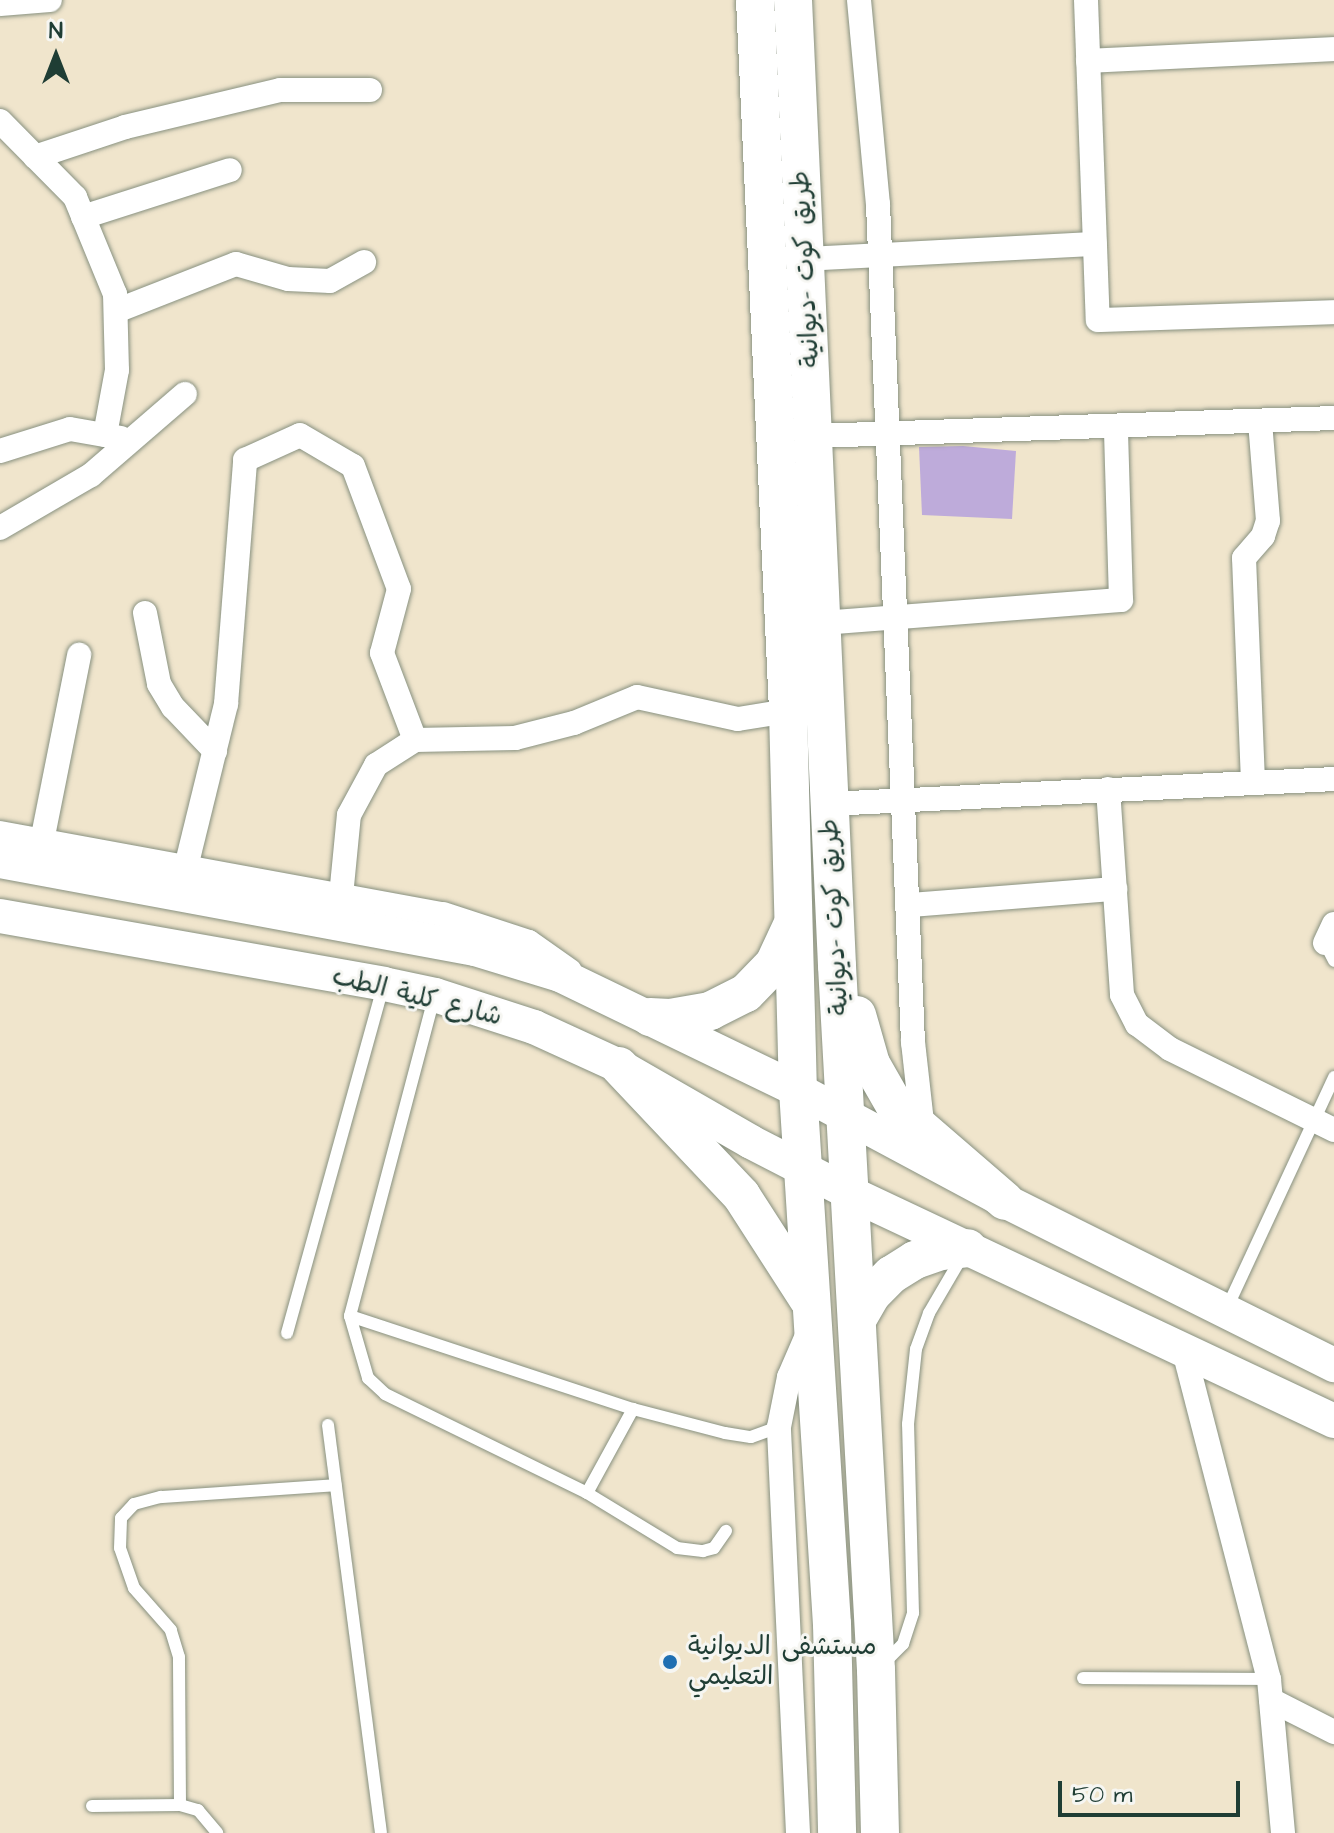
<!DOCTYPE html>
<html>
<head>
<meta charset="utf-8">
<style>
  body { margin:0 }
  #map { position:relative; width:1334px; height:1833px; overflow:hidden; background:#f0e5cc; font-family:"Architects Daughter","Playpen Sans Arabic",sans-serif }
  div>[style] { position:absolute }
  .building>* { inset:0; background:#beabda }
  .roads { filter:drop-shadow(0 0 2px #889180) drop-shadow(0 0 2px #889180) }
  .lane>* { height:12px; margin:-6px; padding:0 6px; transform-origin:6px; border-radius:6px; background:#fff }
  .street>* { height:24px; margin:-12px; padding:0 12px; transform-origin:12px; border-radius:12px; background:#fff }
  .secondary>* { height:34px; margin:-17px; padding:0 17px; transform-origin:17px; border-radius:17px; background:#fff }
  .primary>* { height:38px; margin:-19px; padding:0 19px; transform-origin:19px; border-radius:19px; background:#fff }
  .dots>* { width:22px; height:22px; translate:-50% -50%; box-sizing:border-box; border:4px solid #f6f6f2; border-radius:50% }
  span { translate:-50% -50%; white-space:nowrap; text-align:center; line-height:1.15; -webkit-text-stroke:6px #f6f6f2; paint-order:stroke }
  .street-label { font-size:26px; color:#1f3d34 }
  .poi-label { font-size:26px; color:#1f3d34 }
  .left { translate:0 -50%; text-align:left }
  .north { position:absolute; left:16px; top:16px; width:80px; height:80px; -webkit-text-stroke:6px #f6f6f2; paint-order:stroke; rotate:0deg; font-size:22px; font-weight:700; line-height:32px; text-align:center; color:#1f3d34 }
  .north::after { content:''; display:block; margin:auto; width:28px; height:36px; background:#1f3d34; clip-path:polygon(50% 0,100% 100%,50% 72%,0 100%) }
  .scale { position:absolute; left:1058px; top:1781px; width:182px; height:36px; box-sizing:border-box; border:4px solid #1f3d34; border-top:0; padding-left:10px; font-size:24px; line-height:28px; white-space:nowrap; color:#1f3d34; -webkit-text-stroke:6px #f6f6f2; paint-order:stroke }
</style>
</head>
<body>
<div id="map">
  <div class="building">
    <i style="clip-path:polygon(963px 446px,1016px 451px,1012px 519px,922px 515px,919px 447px)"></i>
  </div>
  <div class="roads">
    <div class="lane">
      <i style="left:1325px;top:943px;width:20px;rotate:63deg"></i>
      <i style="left:434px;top:998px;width:329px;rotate:104.8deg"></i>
      <i style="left:350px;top:1316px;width:65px;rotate:73.8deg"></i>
      <i style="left:368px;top:1378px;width:23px;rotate:43deg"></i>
      <i style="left:385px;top:1394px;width:225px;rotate:26.1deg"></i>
      <i style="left:587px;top:1493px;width:105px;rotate:31.4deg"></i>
      <i style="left:677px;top:1548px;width:26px;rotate:7deg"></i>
      <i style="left:703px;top:1551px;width:11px;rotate:-15deg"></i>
      <i style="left:714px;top:1548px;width:21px;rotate:-55deg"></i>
      <i style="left:1226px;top:1310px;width:257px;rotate:-65.1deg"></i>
      <i style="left:350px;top:1316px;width:298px;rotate:18.2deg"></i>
      <i style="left:633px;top:1409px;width:95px;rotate:14.6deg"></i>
      <i style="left:725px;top:1433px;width:26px;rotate:9deg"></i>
      <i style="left:751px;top:1437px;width:30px;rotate:-20deg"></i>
      <i style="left:287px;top:1333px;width:359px;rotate:-74.5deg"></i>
      <i style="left:328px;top:1425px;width:411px;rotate:82.6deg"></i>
      <i style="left:587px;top:1493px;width:96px;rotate:-61.3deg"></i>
      <i style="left:882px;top:1665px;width:30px;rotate:-45deg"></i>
      <i style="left:903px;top:1644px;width:33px;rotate:-72deg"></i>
      <i style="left:913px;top:1613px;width:189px;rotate:-91.5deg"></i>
      <i style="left:908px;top:1424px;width:75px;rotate:-83.9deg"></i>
      <i style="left:916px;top:1349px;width:38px;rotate:-70deg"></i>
      <i style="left:929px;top:1313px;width:67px;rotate:-59.6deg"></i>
      <i style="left:1083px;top:1678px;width:186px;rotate:0.3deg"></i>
      <i style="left:180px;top:1805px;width:148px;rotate:-90.4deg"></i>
      <i style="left:179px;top:1657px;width:28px;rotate:-107deg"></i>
      <i style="left:171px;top:1630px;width:56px;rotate:-131.4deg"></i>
      <i style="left:134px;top:1588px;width:42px;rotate:-109.3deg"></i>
      <i style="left:120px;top:1548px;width:30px;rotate:-88deg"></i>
      <i style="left:121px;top:1518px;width:19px;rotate:-47deg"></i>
      <i style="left:134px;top:1504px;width:28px;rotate:-15deg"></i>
      <i style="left:161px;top:1497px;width:175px;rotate:-3.9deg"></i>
      <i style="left:92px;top:1806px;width:88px;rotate:-0.7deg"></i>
      <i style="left:180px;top:1805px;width:19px;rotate:16deg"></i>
      <i style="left:198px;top:1810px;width:30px;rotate:50deg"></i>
    </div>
    <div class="street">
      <i style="left:859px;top:0;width:205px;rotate:84.7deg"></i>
      <i style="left:878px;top:204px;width:839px;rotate:87.61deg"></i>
      <i style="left:913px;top:1042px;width:90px;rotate:83.6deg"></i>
      <i style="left:1086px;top:0;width:320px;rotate:87.9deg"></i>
      <i style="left:1098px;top:320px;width:236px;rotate:-1.9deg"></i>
      <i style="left:0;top:4px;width:50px;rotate:-4.6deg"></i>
      <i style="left:1088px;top:61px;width:246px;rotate:-2.8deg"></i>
      <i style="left:0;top:121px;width:107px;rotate:45.4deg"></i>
      <i style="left:75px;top:197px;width:105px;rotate:67.6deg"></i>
      <i style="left:115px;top:294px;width:76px;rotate:88.5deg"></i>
      <i style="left:117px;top:370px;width:66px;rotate:100.5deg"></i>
      <i style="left:35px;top:157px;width:95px;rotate:-18.4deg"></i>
      <i style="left:125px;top:127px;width:159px;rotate:-13.4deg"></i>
      <i style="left:280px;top:90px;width:90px"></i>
      <i style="left:83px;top:217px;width:154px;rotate:-17.7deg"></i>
      <i style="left:805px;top:259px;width:290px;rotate:-3deg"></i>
      <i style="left:116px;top:311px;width:129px;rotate:-21.4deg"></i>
      <i style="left:236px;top:264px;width:54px;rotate:16.1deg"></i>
      <i style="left:288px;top:279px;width:42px;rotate:2.7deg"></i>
      <i style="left:330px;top:281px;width:39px;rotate:-29deg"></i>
      <i style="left:814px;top:436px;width:520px;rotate:-1.98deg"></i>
      <i style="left:0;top:451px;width:73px;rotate:-17.4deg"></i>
      <i style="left:70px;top:429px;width:52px;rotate:10deg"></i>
      <i style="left:0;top:528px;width:105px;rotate:-30.2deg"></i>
      <i style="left:91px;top:475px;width:124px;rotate:-40.8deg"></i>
      <i style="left:145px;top:613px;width:72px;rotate:78.8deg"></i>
      <i style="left:159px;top:684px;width:27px;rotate:59deg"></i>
      <i style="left:173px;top:707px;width:61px;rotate:46.3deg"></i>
      <i style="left:821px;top:623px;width:301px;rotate:-4.4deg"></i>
      <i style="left:1121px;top:600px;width:173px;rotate:-91.7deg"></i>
      <i style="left:1253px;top:782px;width:224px;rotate:-92.3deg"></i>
      <i style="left:1244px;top:558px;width:29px;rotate:-49deg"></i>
      <i style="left:1263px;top:536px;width:16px;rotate:-72deg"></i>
      <i style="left:1268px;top:521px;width:100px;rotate:-94.6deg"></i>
      <i style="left:1108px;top:789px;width:206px;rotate:86.1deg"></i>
      <i style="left:1122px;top:995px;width:33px;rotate:63deg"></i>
      <i style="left:1137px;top:1024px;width:41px;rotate:37.1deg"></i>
      <i style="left:1170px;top:1049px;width:183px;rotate:26.3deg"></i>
      <i style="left:829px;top:804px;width:506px;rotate:-2.83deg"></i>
      <i style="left:0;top:833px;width:450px;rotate:10.4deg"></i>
      <i style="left:443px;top:914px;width:90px;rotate:18deg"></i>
      <i style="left:529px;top:942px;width:50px;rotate:35.3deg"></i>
      <i style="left:42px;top:841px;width:190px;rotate:-78.7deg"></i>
      <i style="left:186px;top:867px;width:168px;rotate:-76.2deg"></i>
      <i style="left:226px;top:704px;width:245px;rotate:-85.5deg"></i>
      <i style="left:245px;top:460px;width:60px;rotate:-24.4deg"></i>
      <i style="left:300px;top:435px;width:61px;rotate:30.3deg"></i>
      <i style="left:353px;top:466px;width:131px;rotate:69.5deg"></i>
      <i style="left:399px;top:589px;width:66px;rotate:104.9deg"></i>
      <i style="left:382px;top:653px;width:93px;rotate:69.2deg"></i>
      <i style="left:341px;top:896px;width:81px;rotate:-84.4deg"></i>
      <i style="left:349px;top:815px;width:57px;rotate:-61.6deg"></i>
      <i style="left:376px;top:765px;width:46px;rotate:-32.7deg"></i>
      <i style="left:415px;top:740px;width:100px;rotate:-1.1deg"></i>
      <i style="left:515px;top:738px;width:61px;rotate:-14.3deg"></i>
      <i style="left:574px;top:723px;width:68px;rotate:-22.4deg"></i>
      <i style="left:637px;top:697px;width:103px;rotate:12.3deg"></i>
      <i style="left:738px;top:719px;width:51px;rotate:-9.1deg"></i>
      <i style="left:910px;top:905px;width:206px;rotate:-4.5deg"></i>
      <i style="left:1325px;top:943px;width:21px;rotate:-65deg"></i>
      <i style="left:1183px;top:1347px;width:343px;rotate:75.5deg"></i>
      <i style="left:1269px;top:1679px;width:155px;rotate:84.8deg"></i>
      <i style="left:1271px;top:1700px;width:71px;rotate:26.9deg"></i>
      <i style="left:798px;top:1833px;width:406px;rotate:-92.7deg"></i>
      <i style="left:779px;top:1427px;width:51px;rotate:-78.7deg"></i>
      <i style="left:789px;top:1377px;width:48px;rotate:-66.6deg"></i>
    </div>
    <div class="secondary">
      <i style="left:0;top:861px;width:483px;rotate:10.5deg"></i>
      <i style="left:475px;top:949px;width:89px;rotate:17deg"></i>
      <i style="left:560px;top:975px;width:264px;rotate:25.8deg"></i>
      <i style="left:798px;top:1090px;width:235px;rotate:28.2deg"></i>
      <i style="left:1005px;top:1201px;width:368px;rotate:26.5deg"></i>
      <i style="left:0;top:916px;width:390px;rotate:10deg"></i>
      <i style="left:384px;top:984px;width:52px;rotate:12.2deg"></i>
      <i style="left:435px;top:995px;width:104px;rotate:17.9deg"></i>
      <i style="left:534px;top:1027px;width:94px;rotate:24.6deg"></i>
      <i style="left:619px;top:1066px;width:152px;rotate:29.9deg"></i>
      <i style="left:751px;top:1142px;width:114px;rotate:27.2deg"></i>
      <i style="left:852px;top:1194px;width:533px;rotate:25.22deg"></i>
    </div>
    <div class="primary">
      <i style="left:755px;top:0;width:712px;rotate:87.34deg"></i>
      <i style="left:788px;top:711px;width:379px;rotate:88.5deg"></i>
      <i style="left:798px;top:1090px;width:535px;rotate:86.36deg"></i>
      <i style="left:832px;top:1624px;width:209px;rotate:88.6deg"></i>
      <i style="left:793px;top:0;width:967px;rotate:87.39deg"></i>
      <i style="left:837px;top:966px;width:705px;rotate:86.83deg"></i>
      <i style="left:876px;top:1670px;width:163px;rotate:88.6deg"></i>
      <i style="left:857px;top:1015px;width:51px;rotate:74.1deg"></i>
      <i style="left:871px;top:1064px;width:48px;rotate:60.3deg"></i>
      <i style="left:895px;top:1106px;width:145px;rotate:40.8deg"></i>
      <i style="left:650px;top:1017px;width:20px;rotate:3deg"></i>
      <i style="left:670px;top:1018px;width:41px;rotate:-9.9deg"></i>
      <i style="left:710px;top:1011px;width:40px;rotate:-26.6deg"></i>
      <i style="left:746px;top:993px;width:40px;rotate:-46deg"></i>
      <i style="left:774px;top:964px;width:40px;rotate:-65deg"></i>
      <i style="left:619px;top:1066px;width:178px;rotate:46.6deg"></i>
      <i style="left:741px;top:1195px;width:124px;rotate:57.2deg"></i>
      <i style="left:858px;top:1318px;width:28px;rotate:-60deg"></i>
      <i style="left:872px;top:1294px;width:27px;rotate:-45deg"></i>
      <i style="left:891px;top:1275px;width:28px;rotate:-32deg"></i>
      <i style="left:915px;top:1260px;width:28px;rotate:-19deg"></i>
      <i style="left:941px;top:1251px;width:27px;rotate:-6deg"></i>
    </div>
  </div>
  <div class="dots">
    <i style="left:670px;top:1662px;background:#1f6fb2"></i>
  </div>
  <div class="street-label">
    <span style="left:806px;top:269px;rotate:-93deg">طريق كوت -ديوانية</span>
    <span style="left:835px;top:917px;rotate:-93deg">طريق كوت -ديوانية</span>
    <span style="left:417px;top:997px;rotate:14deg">شارع كلية الطب</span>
  </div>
  <div class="poi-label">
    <span class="left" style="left:688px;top:1662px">مستشفى الديوانية<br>التعليمي</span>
  </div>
  <div class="north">N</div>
  <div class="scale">50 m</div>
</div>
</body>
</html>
